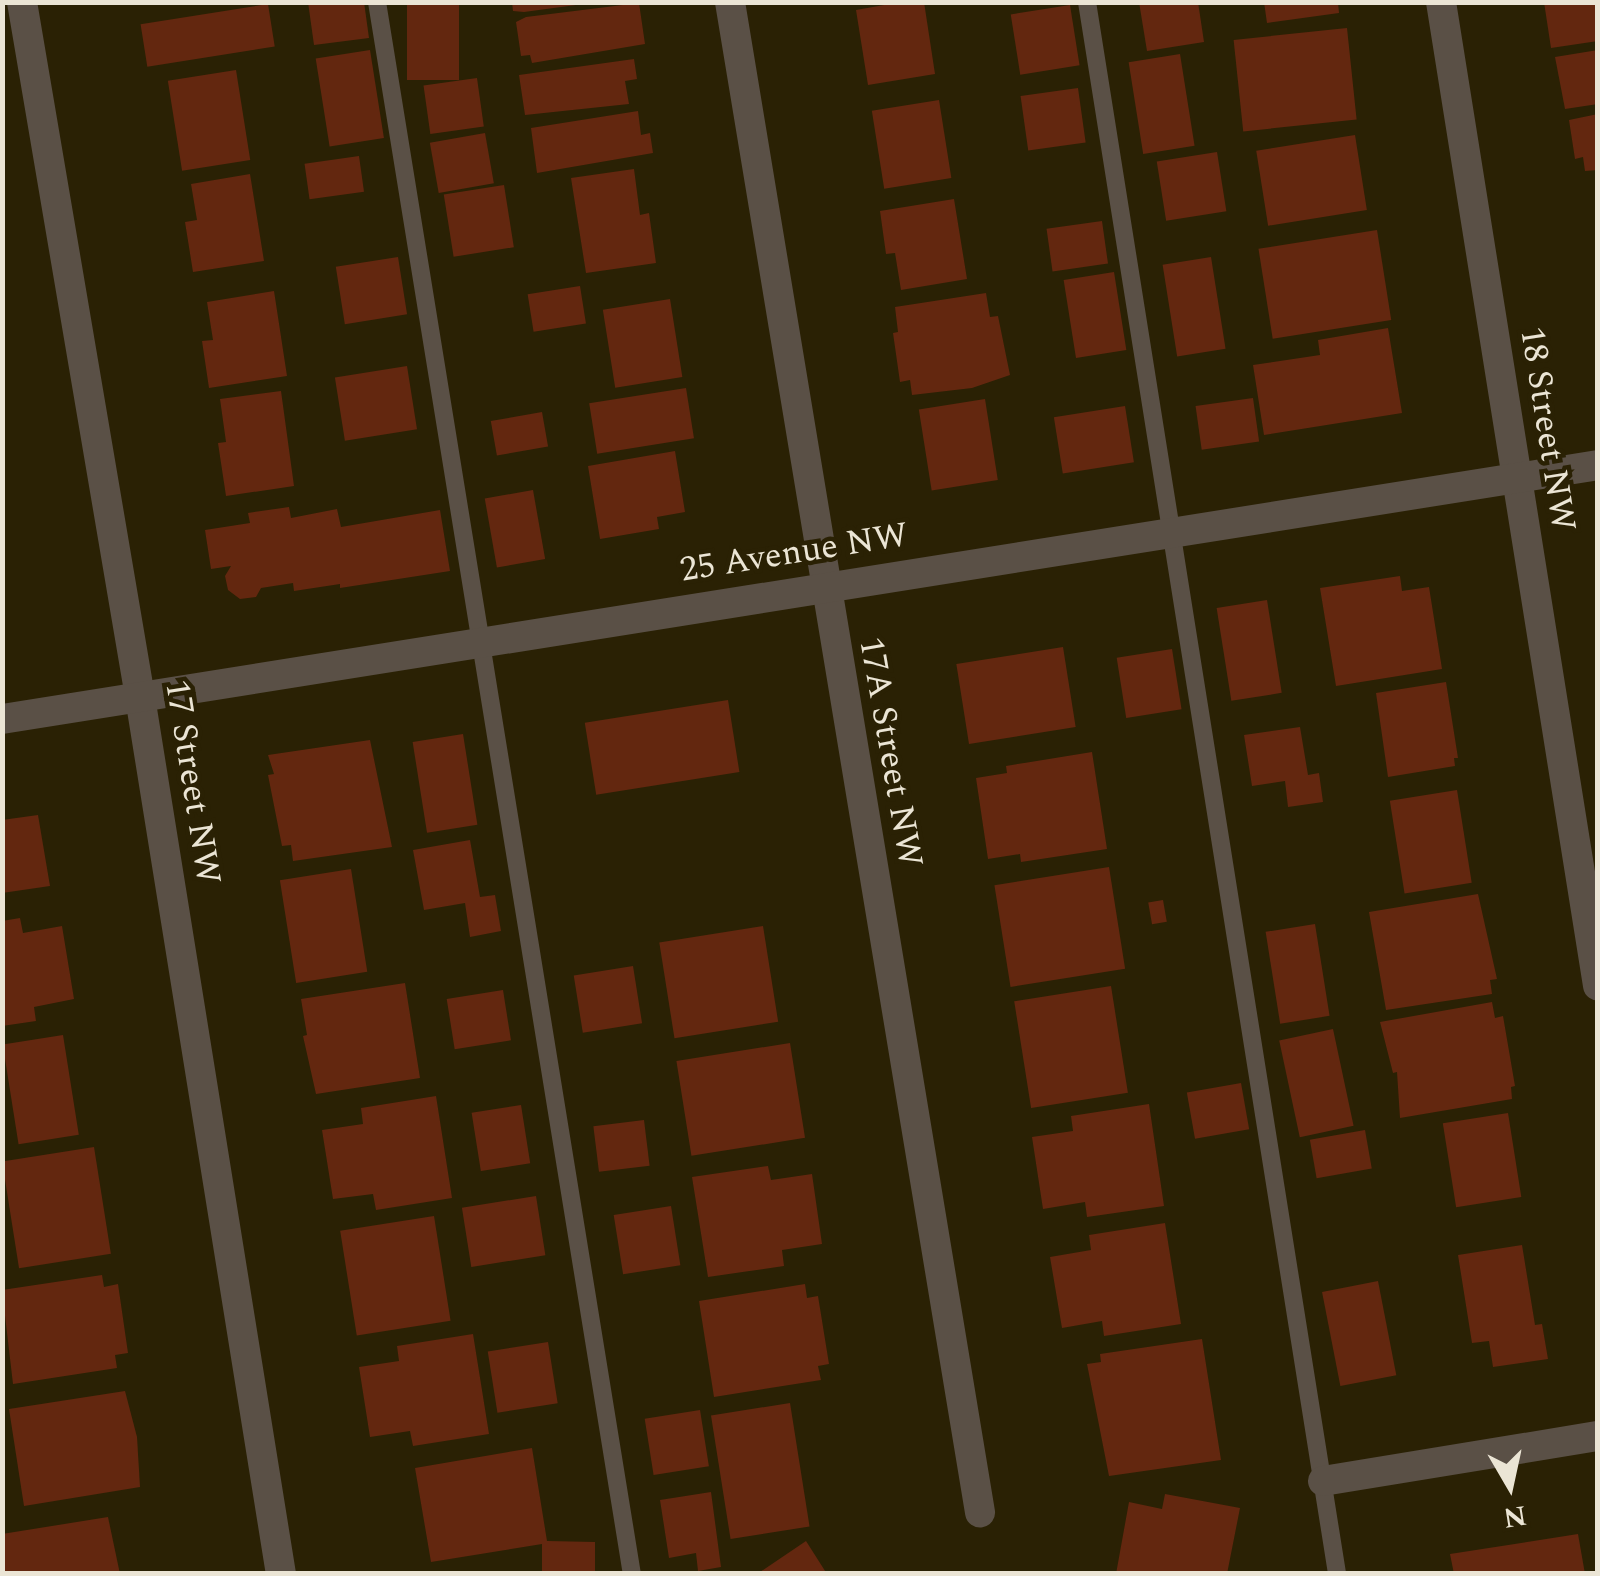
<!DOCTYPE html>
<html>
<head>
<meta charset="utf-8">
<style>
  body { margin:0 }
  #map { position:relative; width:1600px; height:1576px; overflow:hidden; background:#2a2104; font-family:Spectral,serif }
  div>[style] { position:absolute }
  .building>* { inset:0; background:#63270f; transform-origin:0 0 }
  .lane>* { height:18px; margin:-9px; padding:0 9px; transform-origin:9px; border-radius:9px; background:#5a5046 }
  .street>* { height:30px; margin:-15px; padding:0 15px; transform-origin:15px; border-radius:15px; background:#5a5046 }
  span { translate:-50% -50%; white-space:nowrap; text-align:center; line-height:1.15; -webkit-text-stroke:9px #2a2104; paint-order:stroke }
  .street-label { font-size:35px; color:#ebe5d5 }
  .frame { position:absolute; inset:0; border:5px solid #ebe5d5; pointer-events:none }
  .north { position:absolute; left:1460px; top:1436px; width:100px; height:100px; -webkit-text-stroke:8px #2a2104; paint-order:stroke; rotate:171deg; font-size:28px; font-weight:700; line-height:40px; text-align:center; color:#ebe5d5 }
  .north::after { content:''; display:block; margin:auto; width:35px; height:45px; background:#ebe5d5; clip-path:polygon(50% 0,100% 100%,50% 72%,0 100%) }
</style>
</head>
<body>
<div id="map">
  <div class="building">
    <i style="clip-path:polygon(308px 2px,364px 2px,369px 38px,314px 45px)"></i>
    <i style="left:407px;top:2px;width:52px;height:78px"></i>
    <i style="clip-path:polygon(512px 2px,576px 2px,576px 5px,524px 12px,513px 11px)"></i>
    <i style="clip-path:polygon(901px 2px,924px 2px,935px 74px,868px 85px,856px 10px)"></i>
    <i style="clip-path:polygon(1139px 2px,1198px 2px,1204px 42px,1147px 51px)"></i>
    <i style="clip-path:polygon(1264px 2px,1338px 2px,1339px 13px,1267px 23px)"></i>
    <i style="clip-path:polygon(1544px 2px,1598px 2px,1598px 41px,1551px 48px)"></i>
    <i style="clip-path:polygon(639px 3px,645px 44px,532px 63px,530px 55px,521px 56px,516px 22px,526px 17px)"></i>
    <i style="left:268px;top:4px;width:43px;height:129px;rotate:81deg"></i>
    <i style="left:1070px;top:5px;width:61px;height:60px;rotate:81deg"></i>
    <i style="left:1347px;top:28px;width:92px;height:114px;rotate:84deg"></i>
    <i style="left:370px;top:50px;width:89px;height:55px;rotate:81deg"></i>
    <i style="clip-path:polygon(1598px 50px,1598px 104px,1565px 109px,1555px 57px)"></i>
    <i style="left:1180px;top:54px;width:93px;height:52px;rotate:81deg"></i>
    <i style="clip-path:polygon(634px 59px,637px 79px,625px 81px,629px 104px,525px 115px,519px 75px)"></i>
    <i style="left:236px;top:70px;width:91px;height:69px;rotate:81deg"></i>
    <i style="left:477px;top:78px;width:49px;height:54px;rotate:82deg"></i>
    <i style="left:1078px;top:88px;width:55px;height:58px;rotate:82deg"></i>
    <i style="left:939px;top:100px;width:79px;height:68px;rotate:81deg"></i>
    <i style="clip-path:polygon(638px 111px,641px 135px,650px 133px,653px 153px,537px 173px,531px 128px)"></i>
    <i style="clip-path:polygon(1598px 114px,1598px 170px,1585px 171px,1583px 157px,1575px 159px,1569px 120px)"></i>
    <i style="left:485px;top:133px;width:51px;height:56px;rotate:80deg"></i>
    <i style="left:1355px;top:135px;width:76px;height:100px;rotate:81deg"></i>
    <i style="left:1217px;top:152px;width:60px;height:61px;rotate:81deg"></i>
    <i style="left:359px;top:156px;width:36px;height:55px;rotate:82deg"></i>
    <i style="clip-path:polygon(634px 169px,640px 215px,649px 213px,656px 263px,586px 273px,571px 178px)"></i>
    <i style="clip-path:polygon(250px 174px,264px 261px,193px 272px,185px 222px,197px 220px,191px 184px)"></i>
    <i style="left:504px;top:185px;width:63px;height:61px;rotate:81deg"></i>
    <i style="clip-path:polygon(954px 199px,967px 279px,901px 290px,895px 253px,886px 254px,880px 211px)"></i>
    <i style="left:1102px;top:221px;width:43px;height:56px;rotate:82deg"></i>
    <i style="left:1377px;top:230px;width:91px;height:120px;rotate:81deg"></i>
    <i style="left:398px;top:257px;width:58px;height:63px;rotate:81deg"></i>
    <i style="left:1211px;top:257px;width:93px;height:49px;rotate:81deg"></i>
    <i style="left:1114px;top:272px;width:79px;height:51px;rotate:81deg"></i>
    <i style="left:580px;top:286px;width:38px;height:53px;rotate:81deg"></i>
    <i style="clip-path:polygon(274px 291px,287px 376px,209px 388px,202px 341px,213px 340px,207px 302px)"></i>
    <i style="clip-path:polygon(986px 293px,990px 317px,998px 316px,1010px 375px,972px 388px,912px 395px,910px 380px,900px 382px,893px 333px,898px 332px,895px 307px)"></i>
    <i style="left:670px;top:299px;width:79px;height:68px;rotate:81deg"></i>
    <i style="clip-path:polygon(1388px 328px,1402px 413px,1264px 435px,1253px 365px,1320px 355px,1318px 340px)"></i>
    <i style="left:407px;top:366px;width:64px;height:73px;rotate:81deg"></i>
    <i style="left:686px;top:388px;width:51px;height:98px;rotate:81deg"></i>
    <i style="clip-path:polygon(281px 391px,294px 486px,226px 496px,218px 443px,226px 442px,220px 399px)"></i>
    <i style="left:1253px;top:398px;width:44px;height:58px;rotate:82deg"></i>
    <i style="left:985px;top:399px;width:82px;height:67px;rotate:81deg"></i>
    <i style="left:1125px;top:406px;width:57px;height:72px;rotate:81deg"></i>
    <i style="left:542px;top:412px;width:35px;height:52px;rotate:80deg"></i>
    <i style="clip-path:polygon(675px 451px,685px 512px,657px 517px,659px 529px,600px 539px,588px 466px)"></i>
    <i style="left:533px;top:490px;width:70px;height:49px;rotate:80deg"></i>
    <i style="clip-path:polygon(289px 507px,291px 518px,337px 509px,341px 527px,440px 510px,450px 571px,340px 588px,340px 584px,294px 591px,293px 583px,261px 588px,256px 597px,240px 599px,228px 590px,225px 576px,231px 566px,211px 569px,205px 530px,250px 523px,248px 513px)"></i>
    <i style="clip-path:polygon(1400px 576px,1402px 591px,1429px 587px,1442px 669px,1336px 686px,1320px 588px)"></i>
    <i style="left:1267px;top:600px;width:94px;height:51px;rotate:81deg"></i>
    <i style="left:1063px;top:647px;width:81px;height:108px;rotate:81deg"></i>
    <i style="left:1172px;top:649px;width:61px;height:56px;rotate:81deg"></i>
    <i style="clip-path:polygon(1446px 682px,1458px 758px,1454px 758px,1455px 766px,1388px 777px,1376px 693px)"></i>
    <i style="left:728px;top:700px;width:73px;height:145px;rotate:81deg"></i>
    <i style="clip-path:polygon(1300px 727px,1308px 775px,1319px 773px,1323px 802px,1288px 807px,1285px 781px,1252px 786px,1244px 735px)"></i>
    <i style="left:463px;top:734px;width:92px;height:51px;rotate:81deg"></i>
    <i style="clip-path:polygon(370px 740px,392px 847px,293px 861px,291px 845px,282px 846px,268px 775px,274px 774px,268px 755px)"></i>
    <i style="clip-path:polygon(1092px 752px,1107px 849px,1021px 862px,1020px 854px,988px 859px,976px 778px,1007px 773px,1006px 766px)"></i>
    <i style="left:1457px;top:790px;width:94px;height:68px;rotate:81deg"></i>
    <i style="clip-path:polygon(38px 815px,50px 886px,2px 893px,2px 820px)"></i>
    <i style="clip-path:polygon(470px 840px,480px 897px,495px 895px,501px 931px,470px 937px,465px 903px,424px 910px,413px 850px)"></i>
    <i style="left:1109px;top:867px;width:103px;height:116px;rotate:81deg"></i>
    <i style="left:351px;top:869px;width:104px;height:72px;rotate:81deg"></i>
    <i style="clip-path:polygon(1478px 894px,1497px 979px,1490px 980px,1492px 994px,1386px 1010px,1369px 912px)"></i>
    <i style="left:1163px;top:900px;width:22px;height:15px;rotate:80deg"></i>
    <i style="clip-path:polygon(20px 918px,23px 933px,62px 926px,74px 999px,34px 1007px,36px 1021px,2px 1026px,2px 921px)"></i>
    <i style="left:1315px;top:924px;width:93px;height:50px;rotate:81deg"></i>
    <i style="left:763px;top:926px;width:97px;height:105px;rotate:81deg"></i>
    <i style="left:633px;top:966px;width:58px;height:60px;rotate:81deg"></i>
    <i style="clip-path:polygon(405px 983px,420px 1078px,316px 1094px,303px 1036px,307px 1035px,301px 999px)"></i>
    <i style="left:1111px;top:986px;width:108px;height:98px;rotate:81deg"></i>
    <i style="left:503px;top:990px;width:51px;height:57px;rotate:81deg"></i>
    <i style="clip-path:polygon(1492px 1002px,1495px 1018px,1503px 1016px,1515px 1086px,1511px 1087px,1512px 1099px,1400px 1118px,1397px 1072px,1393px 1073px,1380px 1022px)"></i>
    <i style="left:1333px;top:1029px;width:99px;height:55px;rotate:78deg"></i>
    <i style="left:63px;top:1035px;width:101px;height:61px;rotate:81deg"></i>
    <i style="left:790px;top:1043px;width:96px;height:115px;rotate:81deg"></i>
    <i style="left:1241px;top:1083px;width:47px;height:55px;rotate:80deg"></i>
    <i style="clip-path:polygon(436px 1096px,452px 1198px,376px 1210px,373px 1194px,333px 1199px,322px 1130px,363px 1124px,361px 1108px)"></i>
    <i style="clip-path:polygon(1149px 1104px,1164px 1206px,1087px 1217px,1085px 1202px,1043px 1209px,1032px 1137px,1073px 1131px,1071px 1116px)"></i>
    <i style="left:521px;top:1105px;width:59px;height:50px;rotate:81deg"></i>
    <i style="left:1508px;top:1113px;width:85px;height:66px;rotate:81deg"></i>
    <i style="left:644px;top:1120px;width:46px;height:51px;rotate:83deg"></i>
    <i style="left:1365px;top:1130px;width:39px;height:56px;rotate:80deg"></i>
    <i style="left:94px;top:1147px;width:108px;height:93px;rotate:81deg"></i>
    <i style="clip-path:polygon(768px 1166px,771px 1180px,812px 1174px,822px 1244px,782px 1250px,784px 1266px,708px 1277px,692px 1177px)"></i>
    <i style="left:536px;top:1196px;width:60px;height:75px;rotate:81deg"></i>
    <i style="left:671px;top:1206px;width:60px;height:58px;rotate:81deg"></i>
    <i style="left:434px;top:1216px;width:106px;height:95px;rotate:81deg"></i>
    <i style="clip-path:polygon(1165px 1223px,1181px 1324px,1104px 1336px,1102px 1321px,1062px 1328px,1050px 1257px,1091px 1250px,1089px 1235px)"></i>
    <i style="clip-path:polygon(1522px 1245px,1535px 1325px,1542px 1324px,1548px 1359px,1493px 1367px,1489px 1341px,1472px 1343px,1458px 1255px)"></i>
    <i style="clip-path:polygon(102px 1275px,104px 1287px,118px 1284px,128px 1353px,115px 1355px,117px 1368px,13px 1384px,2px 1290px)"></i>
    <i style="left:1378px;top:1281px;width:96px;height:57px;rotate:79deg"></i>
    <i style="clip-path:polygon(805px 1284px,807px 1298px,818px 1296px,829px 1364px,818px 1366px,821px 1380px,714px 1397px,699px 1301px)"></i>
    <i style="clip-path:polygon(473px 1334px,489px 1434px,413px 1446px,410px 1431px,370px 1437px,359px 1367px,399px 1361px,397px 1346px)"></i>
    <i style="clip-path:polygon(1202px 1339px,1221px 1460px,1109px 1476px,1087px 1364px,1101px 1362px,1100px 1354px)"></i>
    <i style="left:548px;top:1342px;width:62px;height:61px;rotate:81deg"></i>
    <i style="clip-path:polygon(125px 1391px,137px 1437px,140px 1487px,24px 1506px,9px 1409px)"></i>
    <i style="left:790px;top:1403px;width:125px;height:80px;rotate:81deg"></i>
    <i style="left:700px;top:1410px;width:57px;height:56px;rotate:81deg"></i>
    <i style="clip-path:polygon(532px 1448px,547px 1541px,595px 1542px,595px 1574px,542px 1574px,542px 1544px,431px 1562px,415px 1468px)"></i>
    <i style="clip-path:polygon(711px 1492px,721px 1567px,698px 1571px,696px 1553px,669px 1558px,660px 1500px)"></i>
    <i style="clip-path:polygon(1165px 1494px,1240px 1508px,1227px 1574px,1116px 1574px,1129px 1502px,1162px 1509px)"></i>
    <i style="clip-path:polygon(108px 1517px,120px 1574px,2px 1574px,2px 1534px)"></i>
    <i style="clip-path:polygon(1578px 1534px,1585px 1574px,1454px 1574px,1450px 1554px)"></i>
    <i style="clip-path:polygon(806px 1541px,827px 1574px,757px 1574px)"></i>
  </div>
  <div class="lane">
    <i style="left:377px;top:2px;width:1593px;rotate:80.79deg"></i>
    <i style="left:1087px;top:2px;width:1592px;rotate:80.96deg"></i>
  </div>
  <div class="street">
    <i style="left:22px;top:2px;width:705px;rotate:80.36deg"></i>
    <i style="left:140px;top:697px;width:888px;rotate:80.87deg"></i>
    <i style="left:730px;top:2px;width:1531px;rotate:80.6deg"></i>
    <i style="left:1441px;top:2px;width:996px;rotate:80.93deg"></i>
    <i style="left:2px;top:719px;width:1616px;rotate:-9.04deg"></i>
    <i style="left:1323px;top:1481px;width:279px;rotate:-9.3deg"></i>
  </div>
  <div class="street-label">
    <span style="left:1547px;top:429px;rotate:81deg">18 Street NW</span>
    <span style="left:794px;top:553px;rotate:-9deg">25 Avenue NW</span>
    <span style="left:890px;top:752px;rotate:80deg">17A Street NW</span>
    <span style="left:192px;top:782px;rotate:81deg">17 Street NW</span>
  </div>
  <div class="frame"></div>
  <div class="north">N</div>
</div>
</body>
</html>
